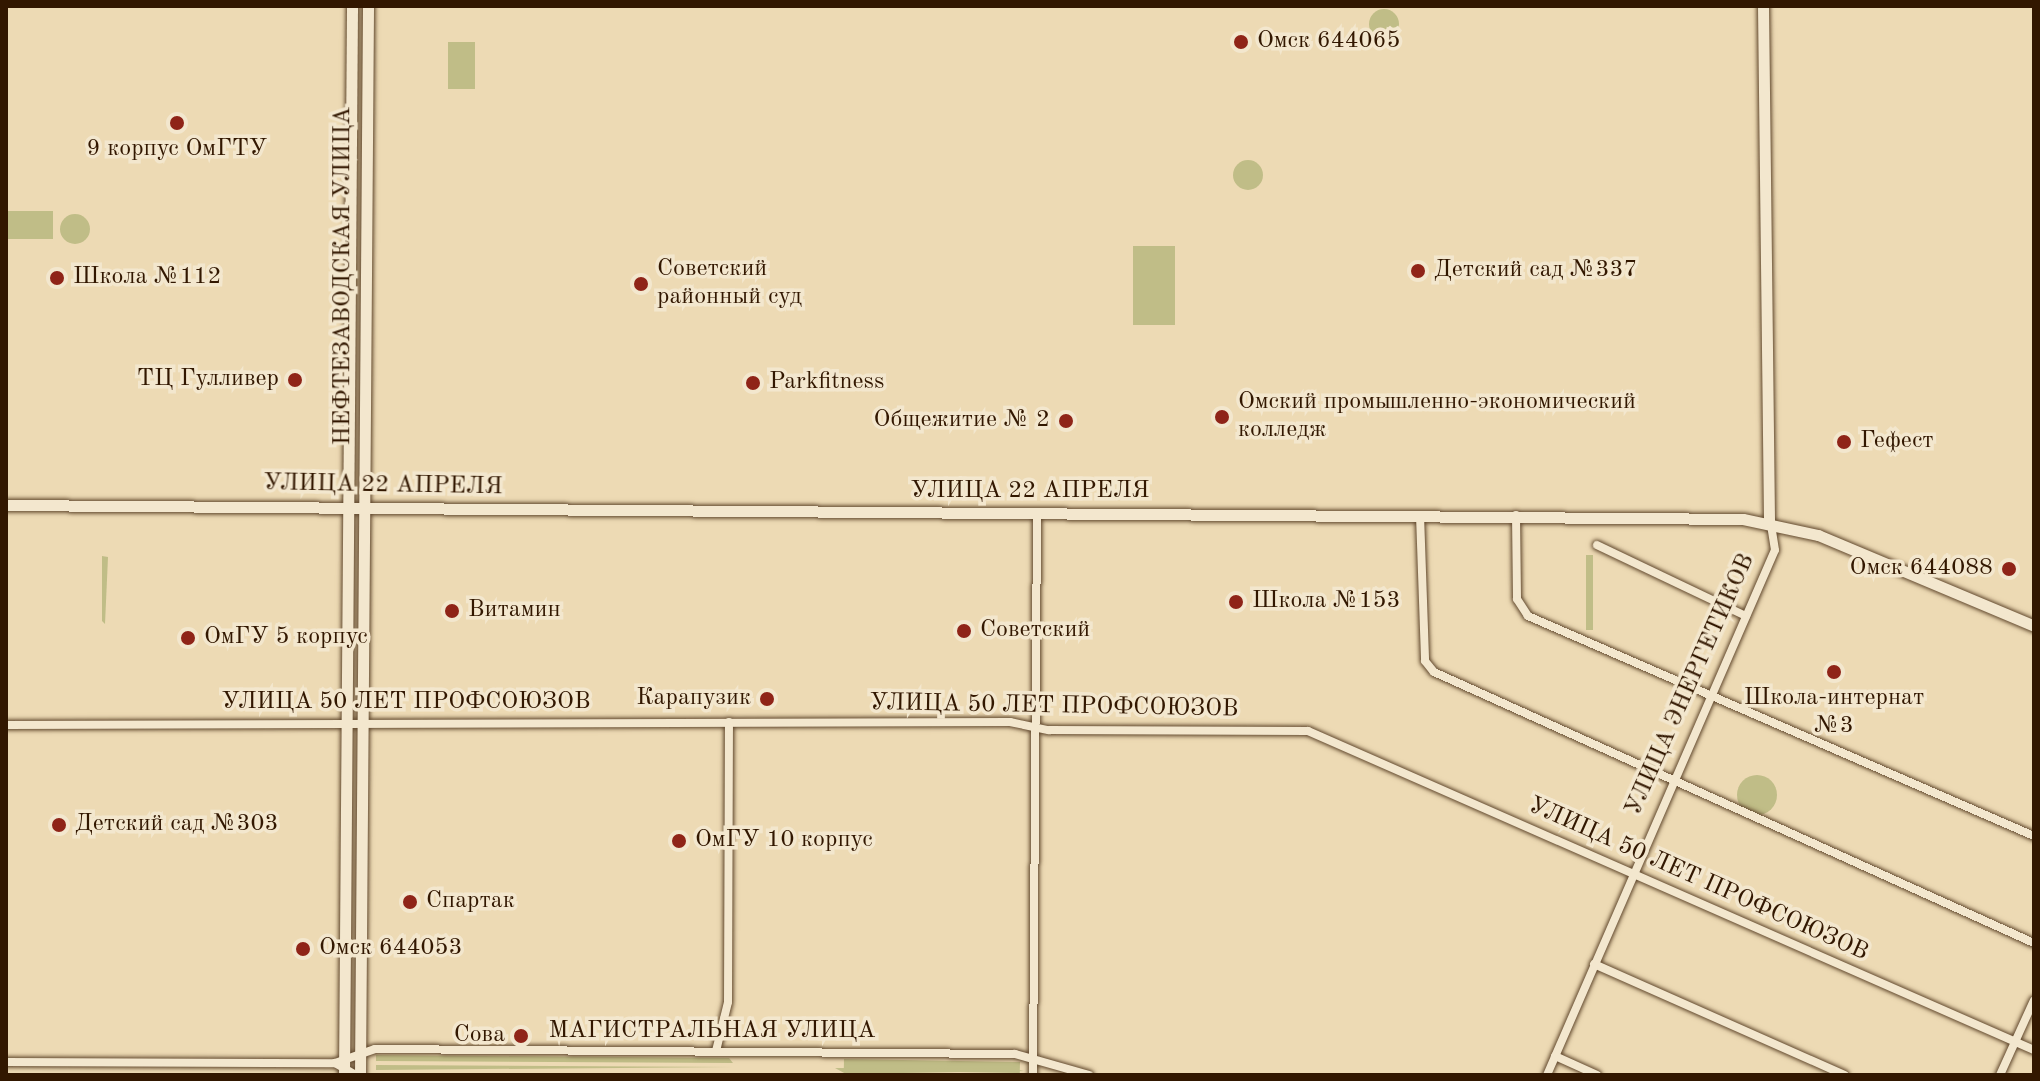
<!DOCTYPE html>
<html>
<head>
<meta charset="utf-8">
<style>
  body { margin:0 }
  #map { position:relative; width:2040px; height:1081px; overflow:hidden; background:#eddab4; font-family:"Old Standard TT",serif }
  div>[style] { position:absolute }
  .green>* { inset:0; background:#c0bd87; transform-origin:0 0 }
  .round { border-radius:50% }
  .roads { filter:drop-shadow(0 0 2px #61482d) drop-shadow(0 0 2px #61482d) }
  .minor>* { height:8px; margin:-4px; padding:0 4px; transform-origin:4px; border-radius:4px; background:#f3e7ce }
  .secondary>* { height:11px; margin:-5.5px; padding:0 5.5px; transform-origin:5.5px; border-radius:5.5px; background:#f3e7ce }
  .dots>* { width:22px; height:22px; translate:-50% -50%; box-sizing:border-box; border:4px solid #f3e7ce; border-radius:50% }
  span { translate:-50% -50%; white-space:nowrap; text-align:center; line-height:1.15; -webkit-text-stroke:7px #f3e7ce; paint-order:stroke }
  .poi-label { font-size:24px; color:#321700 }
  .left { translate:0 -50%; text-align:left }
  .right { translate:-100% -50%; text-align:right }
  .street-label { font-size:24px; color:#321700 }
  .frame { position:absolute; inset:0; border:8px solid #321700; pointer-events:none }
</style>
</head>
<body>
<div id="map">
  <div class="green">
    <i class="round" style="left:1369px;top:9px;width:30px;height:30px"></i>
    <i style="left:448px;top:42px;width:27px;height:47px"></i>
    <i class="round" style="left:1233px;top:160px;width:30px;height:30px"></i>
    <i style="left:6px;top:211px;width:47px;height:28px"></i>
    <i class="round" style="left:60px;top:214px;width:30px;height:30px"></i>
    <i style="left:1133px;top:246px;width:42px;height:79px"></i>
    <i style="left:1586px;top:555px;width:7px;height:75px"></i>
    <i style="clip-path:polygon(102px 556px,108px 557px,105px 624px,102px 621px)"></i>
    <i class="round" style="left:1737px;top:775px;width:40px;height:40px"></i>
    <i style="clip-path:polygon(376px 1055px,729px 1058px,733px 1063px,376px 1061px)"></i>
    <i style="left:844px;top:1059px;width:176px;height:11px;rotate:1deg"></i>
    <i style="clip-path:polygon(376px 1065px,733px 1067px,376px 1070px)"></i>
    <i style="clip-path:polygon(835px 1068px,1014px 1069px,1024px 1071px,846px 1074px)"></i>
  </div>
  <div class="roads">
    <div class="minor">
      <i style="left:1420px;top:515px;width:146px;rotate:88deg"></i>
      <i style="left:1425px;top:661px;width:14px;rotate:51deg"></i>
      <i style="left:1434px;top:672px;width:658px;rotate:24.31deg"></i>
      <i style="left:1516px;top:515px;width:84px;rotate:89.3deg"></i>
      <i style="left:1517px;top:599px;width:20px;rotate:57deg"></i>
      <i style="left:1528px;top:616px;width:552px;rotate:23.5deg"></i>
      <i style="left:1597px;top:545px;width:165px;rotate:25.5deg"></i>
      <i style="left:6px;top:725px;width:1004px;rotate:-0.17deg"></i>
      <i style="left:1010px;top:722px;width:40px;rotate:12deg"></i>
      <i style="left:1049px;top:730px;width:259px;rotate:0.2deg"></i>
      <i style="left:1308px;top:731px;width:793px;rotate:23.72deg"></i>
      <i style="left:1594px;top:964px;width:274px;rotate:23.9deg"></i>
      <i style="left:716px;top:1051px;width:50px;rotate:-76.2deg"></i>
      <i style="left:728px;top:1002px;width:280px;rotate:-89.8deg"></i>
      <i style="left:1555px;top:1056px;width:46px;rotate:24.3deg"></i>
      <i style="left:6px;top:1062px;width:329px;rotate:0.2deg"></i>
      <i style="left:335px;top:1063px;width:24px;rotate:30deg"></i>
      <i style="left:335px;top:1063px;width:42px;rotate:-19.3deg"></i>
      <i style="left:375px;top:1049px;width:640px;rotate:0.45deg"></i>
      <i style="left:1015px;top:1054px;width:77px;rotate:15.8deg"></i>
      <i style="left:1033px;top:1075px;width:563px;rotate:-89.59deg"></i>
      <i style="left:1547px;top:1075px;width:572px;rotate:-66.53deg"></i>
      <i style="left:1775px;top:550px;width:25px;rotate:-99deg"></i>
      <i style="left:2000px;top:1075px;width:82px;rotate:-65.6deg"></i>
    </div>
    <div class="secondary">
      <i style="left:1763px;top:6px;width:515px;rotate:89.33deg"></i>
      <i style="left:6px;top:505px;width:1737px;rotate:0.46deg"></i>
      <i style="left:1743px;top:519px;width:77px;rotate:12deg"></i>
      <i style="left:1818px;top:535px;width:234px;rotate:22.8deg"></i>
      <i style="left:344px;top:1075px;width:1069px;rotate:-89.57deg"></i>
      <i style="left:360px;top:1075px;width:1069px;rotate:-89.57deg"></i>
    </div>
  </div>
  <div class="dots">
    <i style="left:1241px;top:42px;background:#8f2418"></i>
    <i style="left:177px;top:123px;background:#8f2418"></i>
    <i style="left:1418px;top:271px;background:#8f2418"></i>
    <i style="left:57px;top:278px;background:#8f2418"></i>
    <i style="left:641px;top:284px;background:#8f2418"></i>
    <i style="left:295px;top:380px;background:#8f2418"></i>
    <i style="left:753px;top:383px;background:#8f2418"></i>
    <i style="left:1222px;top:417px;background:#8f2418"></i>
    <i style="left:1066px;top:421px;background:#8f2418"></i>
    <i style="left:1844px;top:442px;background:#8f2418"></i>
    <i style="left:2009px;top:569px;background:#8f2418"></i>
    <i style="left:1236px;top:602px;background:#8f2418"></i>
    <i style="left:452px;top:611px;background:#8f2418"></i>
    <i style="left:964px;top:631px;background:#8f2418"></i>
    <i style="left:188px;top:638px;background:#8f2418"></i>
    <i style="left:1834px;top:672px;background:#8f2418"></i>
    <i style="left:767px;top:699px;background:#8f2418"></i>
    <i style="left:59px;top:825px;background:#8f2418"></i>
    <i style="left:679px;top:841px;background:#8f2418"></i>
    <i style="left:410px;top:902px;background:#8f2418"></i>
    <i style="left:303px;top:949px;background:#8f2418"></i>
    <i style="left:521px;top:1036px;background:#8f2418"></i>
  </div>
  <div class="poi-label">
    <span class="left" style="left:1257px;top:42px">Омск 644065</span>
    <span style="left:177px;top:150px">9 корпус ОмГТУ</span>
    <span class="left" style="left:657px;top:284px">Советский<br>районный суд</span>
    <span class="left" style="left:1434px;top:271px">Детский сад №337</span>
    <span class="left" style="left:73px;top:278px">Школа №112</span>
    <span class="right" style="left:279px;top:380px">ТЦ Гулливер</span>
    <span class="left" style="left:769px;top:383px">Parkfitness</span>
    <span class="left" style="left:1238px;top:417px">Омский промышленно-экономический<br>колледж</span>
    <span class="right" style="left:1050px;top:421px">Общежитие № 2</span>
    <span class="left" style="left:1860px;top:442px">Гефест</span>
    <span class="right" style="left:1993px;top:569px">Омск 644088</span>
    <span class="left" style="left:1252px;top:602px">Школа №153</span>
    <span class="left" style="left:468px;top:611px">Витамин</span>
    <span class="left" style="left:980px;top:631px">Советский</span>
    <span class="left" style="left:204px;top:638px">ОмГУ 5 корпус</span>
    <span class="right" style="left:751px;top:699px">Карапузик</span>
    <span style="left:1834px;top:713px">Школа-интернат<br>№3</span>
    <span class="left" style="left:75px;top:825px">Детский сад №303</span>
    <span class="left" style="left:695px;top:841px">ОмГУ 10 корпус</span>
    <span class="left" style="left:426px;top:902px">Спартак</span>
    <span class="left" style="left:319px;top:949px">Омск 644053</span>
    <span class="right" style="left:505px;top:1036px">Сова</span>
  </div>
  <div class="street-label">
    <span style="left:344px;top:276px;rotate:-90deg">НЕФТЕЗАВОДСКАЯ УЛИЦА</span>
    <span style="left:383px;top:486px;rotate:1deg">УЛИЦА 22 АПРЕЛЯ</span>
    <span style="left:1030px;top:492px">УЛИЦА 22 АПРЕЛЯ</span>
    <span style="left:1691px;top:685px;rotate:-66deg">УЛИЦА ЭНЕРГЕТИКОВ</span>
    <span style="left:406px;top:703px">УЛИЦА 50 ЛЕТ ПРОФСОЮЗОВ</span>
    <span style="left:1054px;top:707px;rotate:1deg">УЛИЦА 50 ЛЕТ ПРОФСОЮЗОВ</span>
    <span style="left:1698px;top:880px;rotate:24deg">УЛИЦА 50 ЛЕТ ПРОФСОЮЗОВ</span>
    <span style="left:712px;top:1032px">МАГИСТРАЛЬНАЯ УЛИЦА</span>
  </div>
  <div class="frame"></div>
</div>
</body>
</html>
